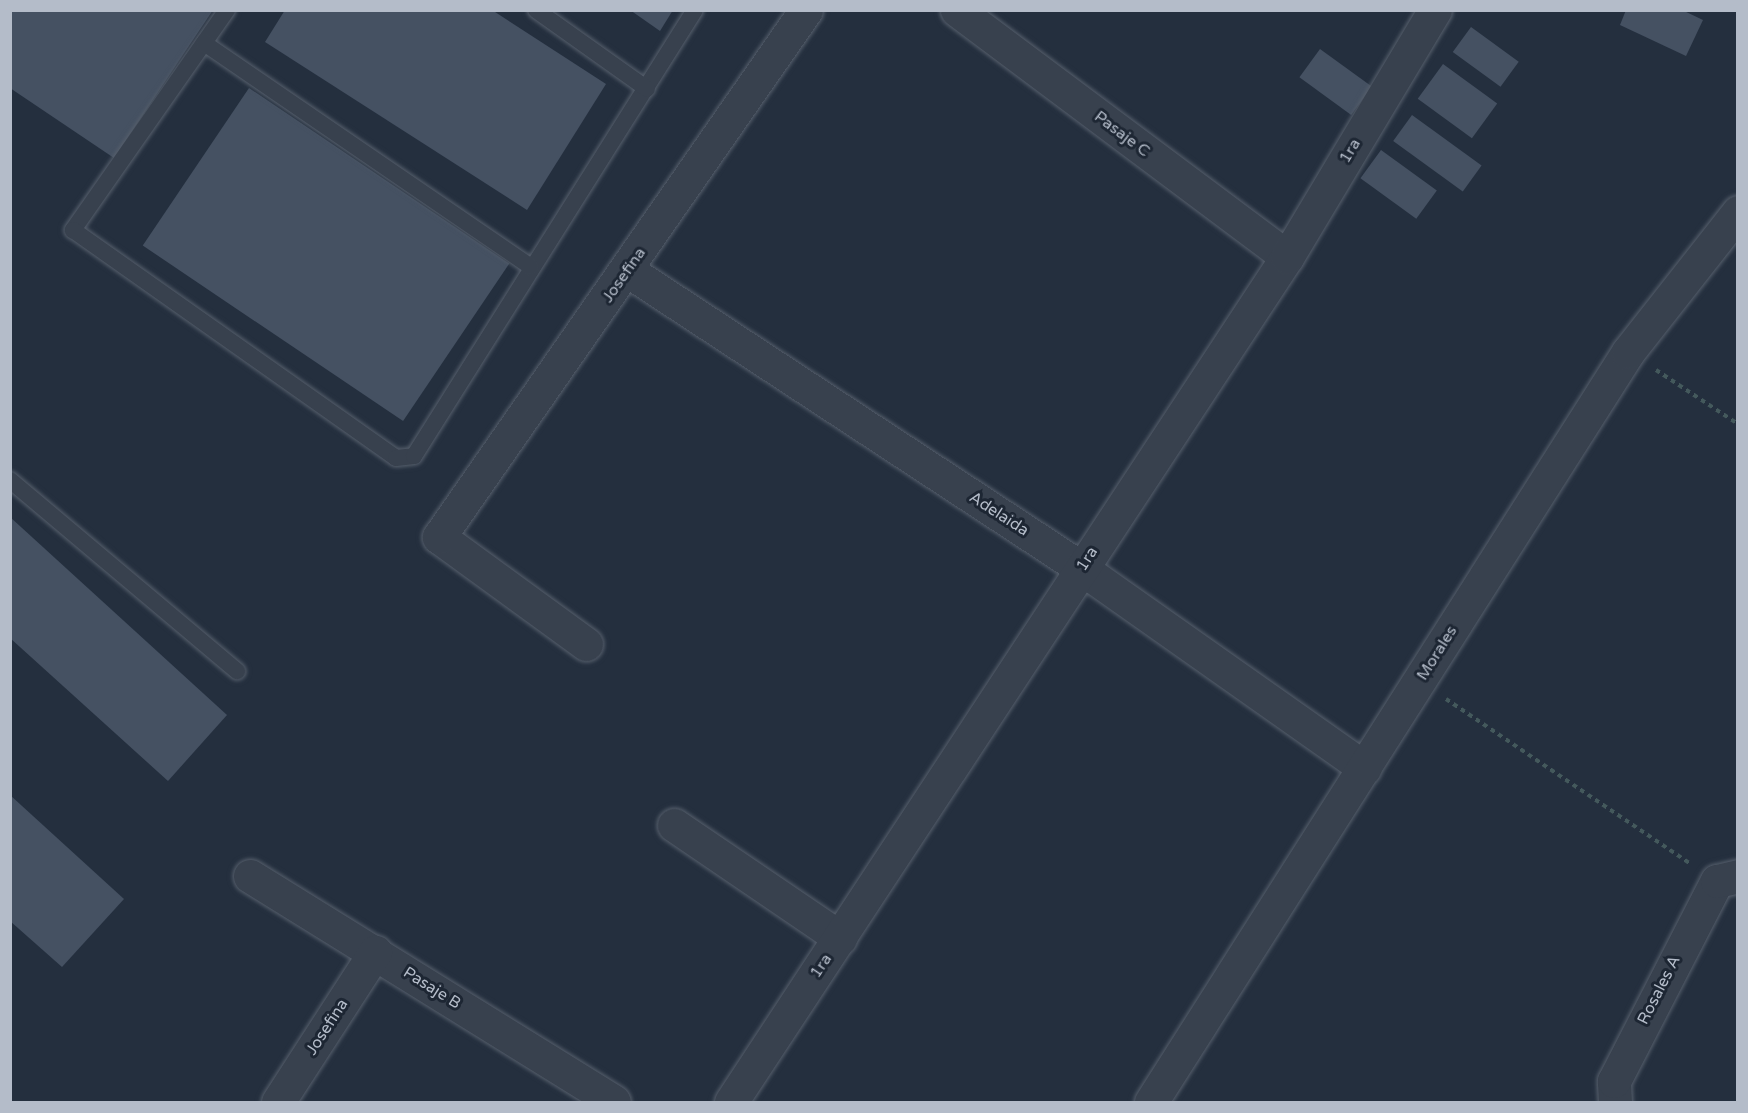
<!DOCTYPE html>
<html>
<head>
<meta charset="utf-8">
<style>
  body { margin:0 }
  #map { position:relative; width:1748px; height:1113px; overflow:hidden; background:#242f3e; font-family:"Varela Round",sans-serif }
  div>[style] { position:absolute }
  .building>* { inset:0; background:#455162; transform-origin:0 0 }
  .path>* { height:4px; margin-top:-2px; transform-origin:0; background:repeating-linear-gradient(90deg,#44595c 0 4.5px,transparent 0 9px) }
  .roads { filter:drop-shadow(0 0 2px #565f6c) drop-shadow(0 0 2px #565f6c) }
  .lane>* { height:16px; margin:-8px; padding:0 8px; transform-origin:8px; border-radius:8px; background:#38414e }
  .street>* { height:33px; margin:-16.5px; padding:0 16.5px; transform-origin:16.5px; border-radius:16.5px; background:#38414e }
  span { translate:-50% -50%; white-space:nowrap; text-align:center; line-height:1.15; -webkit-text-stroke:6px #1d2633; paint-order:stroke }
  .street-label { font-size:16px; color:#b4bcc9 }
  .frame { position:absolute; inset:0; border:12px solid #b4bcc9; pointer-events:none }
</style>
</head>
<body>
<div id="map">
  <div class="building">
    <i style="clip-path:polygon(10px 10px,213px 10px,114px 158px,10px 88px)"></i>
    <i style="clip-path:polygon(285px 10px,492px 10px,606px 84px,527px 210px,265px 42px)"></i>
    <i style="clip-path:polygon(630px 10px,673px 10px,660px 31px)"></i>
    <i style="clip-path:polygon(1626px 10px,1682px 10px,1703px 20px,1686px 56px,1620px 25px)"></i>
    <i style="left:1471px;top:27px;width:59px;height:31px;rotate:36deg"></i>
    <i style="left:1320px;top:49px;width:64px;height:35px;rotate:36deg"></i>
    <i style="left:1443px;top:64px;width:67px;height:43px;rotate:36deg"></i>
    <i style="left:249px;top:88px;width:314px;height:190px;rotate:34deg"></i>
    <i style="left:1412px;top:115px;width:86px;height:32px;rotate:36deg"></i>
    <i style="left:1381px;top:150px;width:69px;height:35px;rotate:36deg"></i>
    <i style="clip-path:polygon(10px 517px,227px 715px,168px 781px,10px 638px)"></i>
    <i style="clip-path:polygon(10px 795px,124px 899px,62px 967px,10px 921px)"></i>
  </div>
  <div class="path">
    <i style="left:1656px;top:370px;width:98px;rotate:33.4deg"></i>
    <i style="left:1446px;top:699px;width:295px;rotate:34deg"></i>
  </div>
  <div class="roads">
    <div class="lane">
      <i style="left:227px;top:10px;width:269px;rotate:125deg"></i>
      <i style="left:73px;top:230px;width:395px;rotate:35.2deg"></i>
      <i style="left:396px;top:458px;width:18px;rotate:-6deg"></i>
      <i style="left:414px;top:456px;width:527px;rotate:-57.79deg"></i>
      <i style="left:536px;top:10px;width:136px;rotate:35.4deg"></i>
      <i style="left:204px;top:43px;width:396px;rotate:34.4deg"></i>
      <i style="left:10px;top:480px;width:297px;rotate:40.1deg"></i>
    </div>
    <div class="street">
      <i style="left:957px;top:10px;width:412px;rotate:36.8deg"></i>
      <i style="left:627px;top:270px;width:543px;rotate:33.28deg"></i>
      <i style="left:1081px;top:568px;width:347px;rotate:35.2deg"></i>
      <i style="left:586px;top:644px;width:182px;rotate:-143.9deg"></i>
      <i style="left:439px;top:537px;width:642px;rotate:-55.15deg"></i>
      <i style="left:674px;top:825px;width:201px;rotate:34.2deg"></i>
      <i style="left:250px;top:876px;width:428px;rotate:31.8deg"></i>
      <i style="left:278px;top:1102px;width:179px;rotate:-57.1deg"></i>
      <i style="left:731px;top:1102px;width:1012px;rotate:-56.66deg"></i>
      <i style="left:1287px;top:257px;width:288px;rotate:-59.1deg"></i>
      <i style="left:1151px;top:1102px;width:889px;rotate:-57.54deg"></i>
      <i style="left:1628px;top:352px;width:178px;rotate:-51.8deg"></i>
      <i style="left:1615px;top:1102px;width:21px;rotate:-93deg"></i>
      <i style="left:1614px;top:1081px;width:225px;rotate:-62.8deg"></i>
      <i style="left:1717px;top:881px;width:22px;rotate:-13deg"></i>
    </div>
  </div>
  <div class="street-label">
    <span style="left:1122px;top:134px;rotate:37deg">Pasaje C</span>
    <span style="left:1350px;top:151px;rotate:-59deg">1ra</span>
    <span style="left:624px;top:275px;rotate:-55deg">Josefina</span>
    <span style="left:999px;top:514px;rotate:33deg">Adelaida</span>
    <span style="left:1087px;top:559px;rotate:-57deg">1ra</span>
    <span style="left:1437px;top:653px;rotate:-58deg">Morales</span>
    <span style="left:821px;top:966px;rotate:-56deg">1ra</span>
    <span style="left:432px;top:988px;rotate:32deg">Pasaje B</span>
    <span style="left:1659px;top:990px;rotate:-63deg">Rosales A</span>
    <span style="left:327px;top:1027px;rotate:-57deg">Josefina</span>
  </div>
  <div class="frame"></div>
</div>
</body>
</html>
